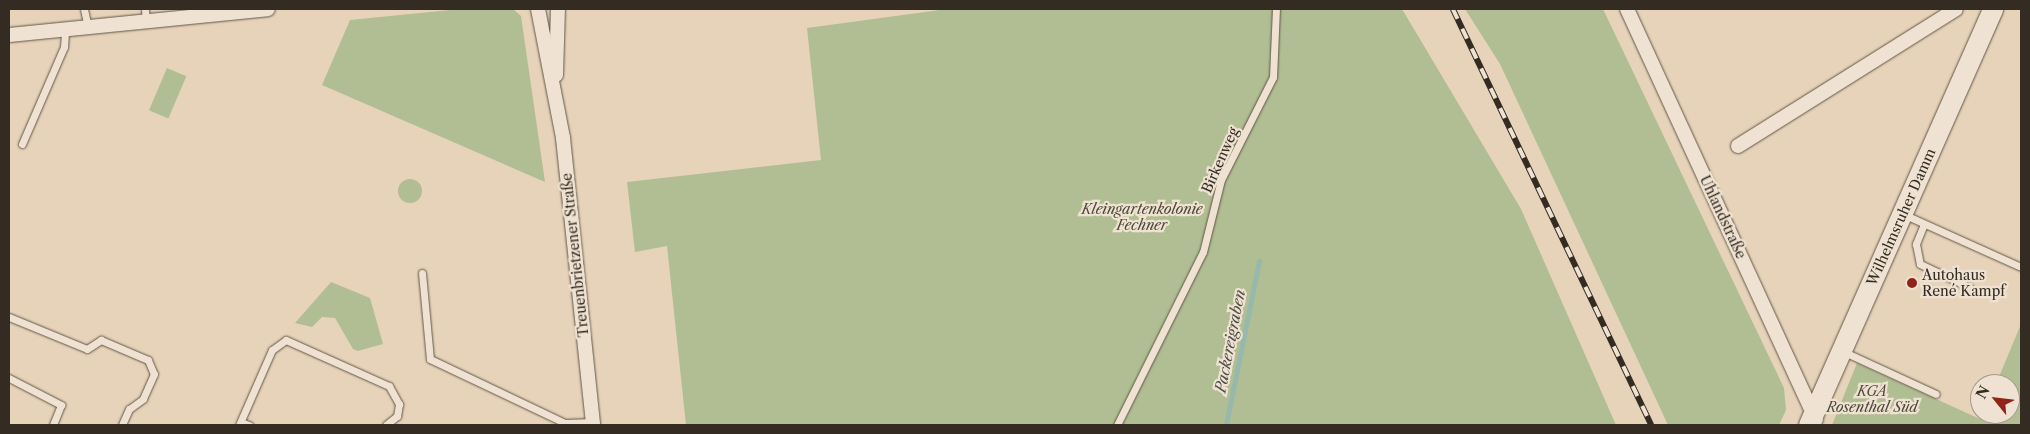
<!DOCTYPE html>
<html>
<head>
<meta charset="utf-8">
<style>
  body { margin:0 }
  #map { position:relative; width:2030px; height:434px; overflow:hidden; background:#e7d3b9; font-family:"Libre Caslon Text",serif }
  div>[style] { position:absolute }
  .green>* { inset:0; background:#b1be93; transform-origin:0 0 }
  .round { border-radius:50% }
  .stream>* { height:4.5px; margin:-2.25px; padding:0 2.25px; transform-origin:2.25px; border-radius:2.25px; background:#97b8ad }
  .roads { filter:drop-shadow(0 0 1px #615648) drop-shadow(0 0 1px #615648) }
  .service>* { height:7px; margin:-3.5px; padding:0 3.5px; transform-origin:3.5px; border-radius:3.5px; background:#efe2d2 }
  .minor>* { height:14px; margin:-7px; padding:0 7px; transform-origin:7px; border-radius:7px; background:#efe2d2 }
  .secondary>* { height:20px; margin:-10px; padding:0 10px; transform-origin:10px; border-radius:10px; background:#efe2d2 }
  .rail>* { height:5.5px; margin-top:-2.75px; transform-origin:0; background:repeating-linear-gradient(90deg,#efe2d2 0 11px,#342c22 0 22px); box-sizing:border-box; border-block:1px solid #342c22 }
  .dots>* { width:14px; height:14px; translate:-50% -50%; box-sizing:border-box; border:2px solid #efe2d2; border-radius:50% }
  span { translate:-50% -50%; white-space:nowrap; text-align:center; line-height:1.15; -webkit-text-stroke:4.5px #efe2d2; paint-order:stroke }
  .street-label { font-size:14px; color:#342c22 }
  .park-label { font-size:14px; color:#4d4939; font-style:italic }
  .poi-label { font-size:14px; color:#342c22 }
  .left { translate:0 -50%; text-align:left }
  .water-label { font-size:15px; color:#4d4f45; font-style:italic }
  .frame { position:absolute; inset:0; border:10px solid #342c22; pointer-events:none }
  .north { position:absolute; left:1970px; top:374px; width:50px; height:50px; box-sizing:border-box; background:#efe2d2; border:1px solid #a4998c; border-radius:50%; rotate:299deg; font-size:14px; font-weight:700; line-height:20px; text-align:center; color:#342c22 }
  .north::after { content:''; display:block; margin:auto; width:18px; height:22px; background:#8f2418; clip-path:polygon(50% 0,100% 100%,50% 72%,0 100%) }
</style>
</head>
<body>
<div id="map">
  <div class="green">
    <i style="clip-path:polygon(460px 9px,513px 9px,521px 16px,545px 182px,322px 85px,350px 20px)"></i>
    <i style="clip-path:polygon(947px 9px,1402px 9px,1521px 209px,1616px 425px,686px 425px,667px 246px,635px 252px,627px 182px,821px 160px,807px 28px)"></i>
    <i style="clip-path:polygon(1465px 9px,1603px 9px,1784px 388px,1786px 410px,1779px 425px,1668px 425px,1500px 64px)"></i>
    <i style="left:167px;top:68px;width:21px;height:46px;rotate:23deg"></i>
    <i class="round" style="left:398px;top:179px;width:24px;height:24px"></i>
    <i style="clip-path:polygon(331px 282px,370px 298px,383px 344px,358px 351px,353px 349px,335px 318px,322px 317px,312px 327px,295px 323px)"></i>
    <i style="clip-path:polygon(2021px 324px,2021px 425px,1832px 425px,1857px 363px,1980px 419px,1983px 414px,2010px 414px,2010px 384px,1996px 384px)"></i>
  </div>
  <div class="stream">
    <i style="left:1226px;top:425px;width:167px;rotate:-78.6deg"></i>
  </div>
  <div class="roads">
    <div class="service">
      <i style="left:84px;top:9px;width:19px;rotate:78deg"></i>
      <i style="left:145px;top:9px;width:13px;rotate:86deg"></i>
      <i style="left:22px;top:144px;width:106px;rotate:-66.6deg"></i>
      <i style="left:64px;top:47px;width:16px;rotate:-86deg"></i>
      <i style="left:1903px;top:214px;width:129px;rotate:24.2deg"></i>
      <i style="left:1924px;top:224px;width:22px;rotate:112deg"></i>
      <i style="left:1916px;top:244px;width:20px;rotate:79deg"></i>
      <i style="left:1920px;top:264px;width:54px;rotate:25.1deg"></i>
      <i style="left:422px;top:273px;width:86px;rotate:84.7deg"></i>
      <i style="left:430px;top:359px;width:149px;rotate:25.4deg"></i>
      <i style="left:565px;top:423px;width:27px;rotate:-2deg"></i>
      <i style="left:9px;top:317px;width:84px;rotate:22.3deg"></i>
      <i style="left:87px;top:349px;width:17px;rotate:-33deg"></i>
      <i style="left:101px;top:340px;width:51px;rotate:23.1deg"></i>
      <i style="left:148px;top:360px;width:15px;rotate:67deg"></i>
      <i style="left:154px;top:374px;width:27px;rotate:114deg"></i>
      <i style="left:143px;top:399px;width:17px;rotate:144deg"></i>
      <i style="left:129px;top:409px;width:17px;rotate:114deg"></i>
      <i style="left:1842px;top:351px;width:103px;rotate:24.6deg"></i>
      <i style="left:9px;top:378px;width:59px;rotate:27.4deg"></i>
      <i style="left:61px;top:405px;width:22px;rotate:112deg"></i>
      <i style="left:241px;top:422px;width:9px;rotate:21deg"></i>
      <i style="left:239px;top:425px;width:82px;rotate:-66.3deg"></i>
      <i style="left:272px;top:350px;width:17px;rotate:-36deg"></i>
      <i style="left:286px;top:340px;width:113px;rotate:24.1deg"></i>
      <i style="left:389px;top:386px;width:21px;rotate:61deg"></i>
      <i style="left:399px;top:404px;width:12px;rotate:99deg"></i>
      <i style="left:397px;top:416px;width:14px;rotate:141deg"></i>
      <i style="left:1117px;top:425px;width:193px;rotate:-63.6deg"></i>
      <i style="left:1203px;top:252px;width:74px;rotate:-76deg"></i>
      <i style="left:1221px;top:180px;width:115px;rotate:-63.2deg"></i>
      <i style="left:1273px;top:77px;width:68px;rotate:-87.5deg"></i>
    </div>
    <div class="minor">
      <i style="left:538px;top:9px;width:131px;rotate:79deg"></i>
      <i style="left:563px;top:138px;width:289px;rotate:84deg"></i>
      <i style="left:1627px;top:9px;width:452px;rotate:65.3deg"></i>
      <i style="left:9px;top:35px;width:260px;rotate:-5.7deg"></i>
      <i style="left:556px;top:75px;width:66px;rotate:-88.3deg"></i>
      <i style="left:1738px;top:146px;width:257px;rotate:-32.1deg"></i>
    </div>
    <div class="secondary">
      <i style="left:1809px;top:425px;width:455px;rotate:-66.1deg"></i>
    </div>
  </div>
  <div class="rail">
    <i style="left:1453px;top:9px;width:461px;rotate:64.5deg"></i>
  </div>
  <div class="dots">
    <i style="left:1912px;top:283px;background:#8f2418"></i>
  </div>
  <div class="street-label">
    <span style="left:1220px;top:160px;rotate:-66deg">Birkenweg</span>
    <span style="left:1723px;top:217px;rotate:65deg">Uhlandstraße</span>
    <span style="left:1901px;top:217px;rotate:-66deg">Wilhelmsruher Damm</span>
    <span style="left:575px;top:255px;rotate:-96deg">Treuenbrietzener Straße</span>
  </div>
  <div class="park-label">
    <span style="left:1142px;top:217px">Kleingartenkolonie<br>Fechner</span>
    <span style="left:1872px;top:399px">KGA<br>Rosenthal Süd</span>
  </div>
  <div class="poi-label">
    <span class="left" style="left:1922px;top:283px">Autohaus<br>René Kampf</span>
  </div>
  <div class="water-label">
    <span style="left:1230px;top:341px;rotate:-79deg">Packereigraben</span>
  </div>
  <div class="frame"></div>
  <div class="north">N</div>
</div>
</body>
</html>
